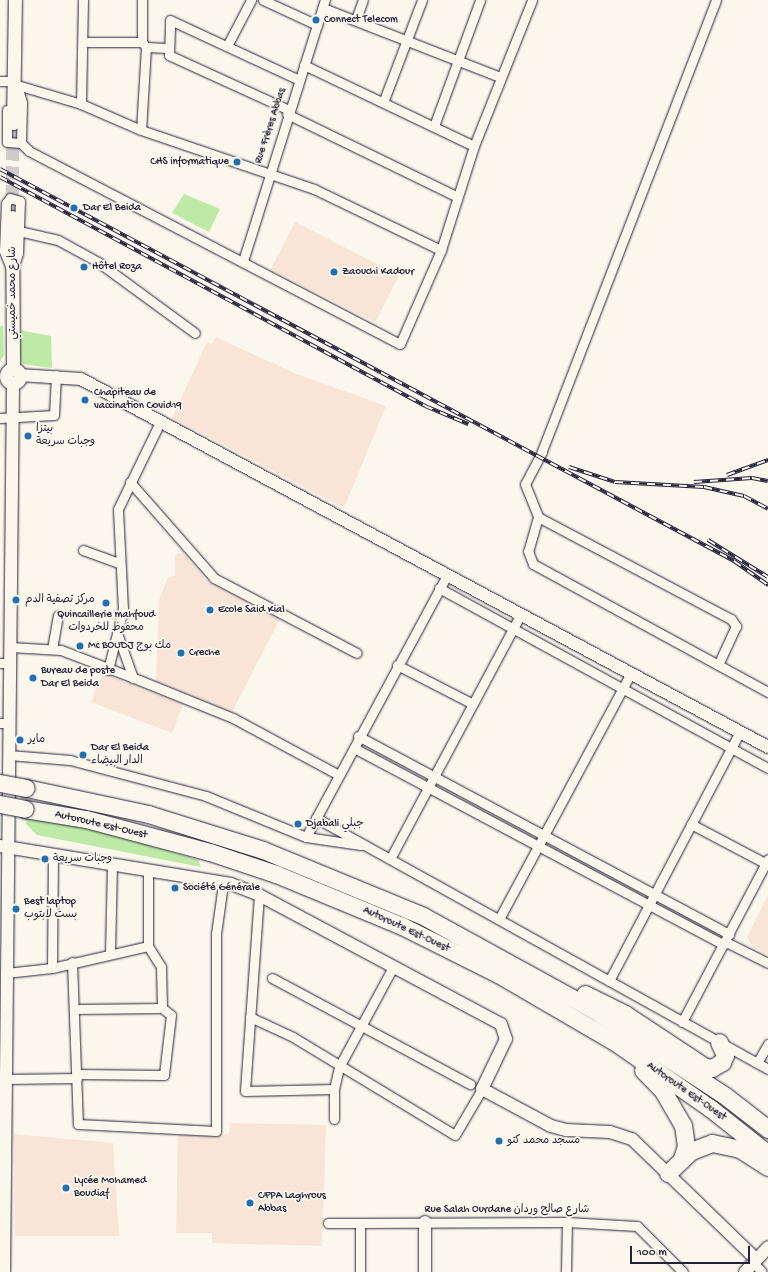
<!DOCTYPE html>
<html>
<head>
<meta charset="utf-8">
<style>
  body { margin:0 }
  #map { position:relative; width:768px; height:1272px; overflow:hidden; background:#fbf7ec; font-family:"Gochi Hand","Playpen Sans Arabic",sans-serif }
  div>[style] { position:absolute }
  .built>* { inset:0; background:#f8e5d8; transform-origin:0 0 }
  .green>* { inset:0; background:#bee9a6 }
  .secondary-tunnel>* { height:13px; margin-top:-6.5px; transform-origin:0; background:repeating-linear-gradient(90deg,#d0ccc9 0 13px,transparent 0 19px) }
  .roads { filter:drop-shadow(0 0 1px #22223b) drop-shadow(0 0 1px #22223b) }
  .minor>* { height:9px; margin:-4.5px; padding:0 4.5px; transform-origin:4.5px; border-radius:4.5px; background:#fbf7ec }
  .tertiary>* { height:12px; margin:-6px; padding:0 6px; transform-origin:6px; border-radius:6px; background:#fbf7ec }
  .secondary>* { height:13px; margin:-6.5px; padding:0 6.5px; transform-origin:6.5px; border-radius:6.5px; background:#fbf7ec }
  .secondary>.ring { margin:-6.5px; padding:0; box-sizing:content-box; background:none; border:13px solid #fbf7ec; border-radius:50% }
  .motorway>* { height:17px; margin:-8.5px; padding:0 8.5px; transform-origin:8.5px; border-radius:8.5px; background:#fbf7ec }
  .rail>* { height:4px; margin-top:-2px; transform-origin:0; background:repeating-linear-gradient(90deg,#fbf7ec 0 8px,#22223b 0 16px); box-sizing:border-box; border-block:1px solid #22223b }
  .bridges { filter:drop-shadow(0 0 1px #22223b) drop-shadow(0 0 1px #22223b) }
  .motorway-bridge>* { height:17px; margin:-8.5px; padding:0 8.5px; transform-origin:8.5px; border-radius:8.5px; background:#fbf7ec }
  .dots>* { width:11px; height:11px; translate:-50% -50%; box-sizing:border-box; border:2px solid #fbf7ec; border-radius:50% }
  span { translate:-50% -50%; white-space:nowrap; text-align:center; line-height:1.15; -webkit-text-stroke:3.5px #fbf7ec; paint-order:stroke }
  .poi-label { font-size:11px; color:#22223b }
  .left { translate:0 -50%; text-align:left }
  .right { translate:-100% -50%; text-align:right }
  .street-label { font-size:11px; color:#22223b }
  .scale { position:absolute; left:630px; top:1246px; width:120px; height:18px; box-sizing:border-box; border:2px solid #22223b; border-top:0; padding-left:5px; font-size:12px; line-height:14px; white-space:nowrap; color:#22223b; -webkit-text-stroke:3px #fbf7ec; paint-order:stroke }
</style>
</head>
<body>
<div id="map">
  <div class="built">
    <i style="left:295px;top:222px;width:117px;height:53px;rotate:27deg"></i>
    <i style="clip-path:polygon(216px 337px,294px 373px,386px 406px,344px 508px,172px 418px,207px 342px,212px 344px)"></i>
    <i style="clip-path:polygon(182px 552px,209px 583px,280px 619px,232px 712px,156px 681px,159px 600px,168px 577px,175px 576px,175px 555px)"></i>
    <i style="left:102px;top:673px;width:87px;height:31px;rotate:21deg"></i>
    <i style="clip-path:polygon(768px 895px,768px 955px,753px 947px,747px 937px)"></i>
    <i style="clip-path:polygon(230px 1123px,326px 1125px,322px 1246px,212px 1243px,212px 1233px,176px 1233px,178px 1135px,229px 1134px)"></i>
    <i style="clip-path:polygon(14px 1134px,113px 1143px,119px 1236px,15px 1236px)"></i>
  </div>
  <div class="green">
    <i style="clip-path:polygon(184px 194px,220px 209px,209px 232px,172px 213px)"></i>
    <i style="clip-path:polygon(0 326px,3px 326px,4px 355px,0 362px)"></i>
    <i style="clip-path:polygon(19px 330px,51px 336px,52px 368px,23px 364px,19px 358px)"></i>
    <i style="clip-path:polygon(25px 816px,104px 832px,198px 860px,201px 867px,37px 835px,26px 824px)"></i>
  </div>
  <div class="secondary-tunnel">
    <i style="left:12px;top:217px;width:94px;rotate:-89.4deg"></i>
  </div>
  <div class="roads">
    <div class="minor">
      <i style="left:142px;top:0;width:42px;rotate:90deg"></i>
      <i style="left:142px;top:42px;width:6px;rotate:51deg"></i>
      <i style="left:146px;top:47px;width:83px;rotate:93.4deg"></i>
      <i style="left:141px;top:130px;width:183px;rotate:18.8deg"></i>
      <i style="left:314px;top:189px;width:141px;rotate:25.7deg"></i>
      <i style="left:263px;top:0;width:60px;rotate:24.8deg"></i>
      <i style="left:716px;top:0;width:484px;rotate:111.1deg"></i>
      <i style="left:542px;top:452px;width:36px;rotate:118deg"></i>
      <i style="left:525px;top:484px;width:35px;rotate:68deg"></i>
      <i style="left:538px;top:517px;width:35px;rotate:106deg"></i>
      <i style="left:528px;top:551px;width:14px;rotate:69deg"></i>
      <i style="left:533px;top:564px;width:268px;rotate:28.6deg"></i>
      <i style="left:323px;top:8px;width:190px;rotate:21.3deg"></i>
      <i style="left:356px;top:19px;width:20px;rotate:-70deg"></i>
      <i style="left:83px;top:42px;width:59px"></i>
      <i style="left:227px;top:46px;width:52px;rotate:-62.4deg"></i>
      <i style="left:146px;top:47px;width:21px;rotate:3deg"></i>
      <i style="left:304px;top:65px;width:188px;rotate:25.5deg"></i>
      <i style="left:0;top:81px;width:14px"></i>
      <i style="left:17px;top:85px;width:19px;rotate:74deg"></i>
      <i style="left:22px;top:103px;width:40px;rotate:91.4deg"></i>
      <i style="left:21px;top:143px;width:11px;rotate:45deg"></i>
      <i style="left:29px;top:151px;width:418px;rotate:27.5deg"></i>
      <i style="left:400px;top:344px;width:103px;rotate:-66.4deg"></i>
      <i style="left:441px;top:250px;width:109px;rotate:-72.4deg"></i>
      <i style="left:474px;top:146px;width:157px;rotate:-68.3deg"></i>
      <i style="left:17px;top:85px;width:67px;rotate:16.5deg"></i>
      <i style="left:81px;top:104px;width:65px;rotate:23.4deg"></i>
      <i style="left:384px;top:100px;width:107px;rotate:-69.2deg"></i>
      <i style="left:81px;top:104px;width:104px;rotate:-88.9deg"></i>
      <i style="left:7px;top:110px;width:32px;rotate:90deg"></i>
      <i style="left:7px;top:142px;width:14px;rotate:4deg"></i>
      <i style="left:289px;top:110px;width:132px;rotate:-155.4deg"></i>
      <i style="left:169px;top:55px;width:35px;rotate:-88deg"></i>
      <i style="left:170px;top:20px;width:142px;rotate:24.9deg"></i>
      <i style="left:287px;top:114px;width:188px;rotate:25.9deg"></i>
      <i style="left:434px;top:126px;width:134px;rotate:-69.9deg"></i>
      <i style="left:10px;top:198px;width:10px;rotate:17deg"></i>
      <i style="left:20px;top:201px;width:52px;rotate:92.2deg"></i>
      <i style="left:18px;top:253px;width:19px;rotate:108deg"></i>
      <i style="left:12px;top:271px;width:22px;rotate:-112deg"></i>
      <i style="left:4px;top:251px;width:48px;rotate:-87.6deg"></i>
      <i style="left:6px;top:203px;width:6px;rotate:-51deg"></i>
      <i style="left:19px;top:231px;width:40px;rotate:13deg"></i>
      <i style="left:58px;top:240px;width:46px;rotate:28.8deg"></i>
      <i style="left:98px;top:262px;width:120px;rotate:36.2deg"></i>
      <i style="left:243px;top:261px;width:274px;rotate:-72.6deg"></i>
      <i style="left:0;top:418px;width:54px;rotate:-3.2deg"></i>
      <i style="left:54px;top:415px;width:40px;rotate:-87.1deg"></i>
      <i style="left:130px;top:482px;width:128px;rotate:48.8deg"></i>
      <i style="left:214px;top:578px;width:161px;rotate:27.7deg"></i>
      <i style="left:538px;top:517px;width:218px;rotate:27.9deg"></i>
      <i style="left:731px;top:619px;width:9px;rotate:54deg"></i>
      <i style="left:736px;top:626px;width:43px;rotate:114.8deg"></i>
      <i style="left:83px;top:550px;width:38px;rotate:20deg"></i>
      <i style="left:439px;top:588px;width:375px;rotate:28.7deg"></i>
      <i style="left:118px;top:636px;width:45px;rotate:70.3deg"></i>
      <i style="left:10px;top:647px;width:51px;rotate:3.4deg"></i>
      <i style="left:61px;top:650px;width:84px;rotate:21deg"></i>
      <i style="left:139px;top:680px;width:101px;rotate:22deg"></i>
      <i style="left:233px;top:718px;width:120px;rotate:28.3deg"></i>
      <i style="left:52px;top:649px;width:34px;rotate:-80deg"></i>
      <i style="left:0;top:663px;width:10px"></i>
      <i style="left:397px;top:665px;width:85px;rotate:27.2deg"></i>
      <i style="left:108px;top:670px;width:63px;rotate:-76.2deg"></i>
      <i style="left:123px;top:609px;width:100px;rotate:-92.9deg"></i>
      <i style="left:118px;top:509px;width:97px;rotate:-64.2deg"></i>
      <i style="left:0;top:723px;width:9px"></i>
      <i style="left:358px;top:736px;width:421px;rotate:28.1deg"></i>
      <i style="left:354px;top:748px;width:419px;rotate:28deg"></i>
      <i style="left:9px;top:755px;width:61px;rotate:4.7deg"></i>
      <i style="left:70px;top:760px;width:141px;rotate:14.8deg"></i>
      <i style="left:206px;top:796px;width:108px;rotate:22.3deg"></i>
      <i style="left:306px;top:837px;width:298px;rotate:-61.7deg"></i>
      <i style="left:316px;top:818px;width:517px;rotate:29.04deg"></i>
      <i style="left:691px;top:824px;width:84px;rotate:27.8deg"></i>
      <i style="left:306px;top:837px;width:55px;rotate:8.4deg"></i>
      <i style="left:390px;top:859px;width:278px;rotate:-61.9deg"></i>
      <i style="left:259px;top:895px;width:196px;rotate:94.1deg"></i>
      <i style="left:245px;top:1091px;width:89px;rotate:-1.3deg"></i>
      <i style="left:499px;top:919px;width:279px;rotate:-61.8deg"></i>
      <i style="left:726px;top:942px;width:47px;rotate:26.6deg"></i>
      <i style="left:148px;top:946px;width:74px;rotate:-90deg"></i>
      <i style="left:110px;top:953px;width:88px;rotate:-88.7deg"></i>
      <i style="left:72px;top:962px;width:162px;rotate:87.9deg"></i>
      <i style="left:78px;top:1124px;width:138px;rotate:2.9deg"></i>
      <i style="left:216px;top:1131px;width:197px;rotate:-90deg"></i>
      <i style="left:216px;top:934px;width:50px;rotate:-82deg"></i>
      <i style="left:52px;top:968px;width:98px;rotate:-12.9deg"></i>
      <i style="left:148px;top:946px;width:25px;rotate:58deg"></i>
      <i style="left:161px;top:967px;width:41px;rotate:88.6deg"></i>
      <i style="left:6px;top:973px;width:46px;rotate:-6.2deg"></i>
      <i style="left:52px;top:968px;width:114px;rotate:-89.5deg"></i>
      <i style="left:272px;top:978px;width:225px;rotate:28.2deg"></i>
      <i style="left:609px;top:981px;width:281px;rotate:-62.3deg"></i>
      <i style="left:76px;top:1009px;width:86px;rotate:-0.7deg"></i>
      <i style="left:162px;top:1008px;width:11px;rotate:38deg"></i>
      <i style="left:171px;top:1015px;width:60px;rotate:96.7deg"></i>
      <i style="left:164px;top:1075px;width:87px;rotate:-179.3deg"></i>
      <i style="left:250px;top:1017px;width:47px;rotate:24.9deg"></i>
      <i style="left:293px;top:1037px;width:189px;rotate:31.2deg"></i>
      <i style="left:455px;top:1135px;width:53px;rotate:-59.6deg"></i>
      <i style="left:682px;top:1022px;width:184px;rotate:-62.2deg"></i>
      <i style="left:757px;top:1063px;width:22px;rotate:-60deg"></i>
      <i style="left:6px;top:1079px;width:71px;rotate:-0.8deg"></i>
      <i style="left:334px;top:1119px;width:30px;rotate:-90deg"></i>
      <i style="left:334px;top:1089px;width:23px;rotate:-77deg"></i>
      <i style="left:339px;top:1067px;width:114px;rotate:-61.6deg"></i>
      <i style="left:328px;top:1223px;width:32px"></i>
      <i style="left:753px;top:1262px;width:13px;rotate:48deg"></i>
      <i style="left:360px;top:1272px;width:49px;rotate:-90deg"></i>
      <i style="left:360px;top:1223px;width:207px;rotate:-0.3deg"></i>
      <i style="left:567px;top:1222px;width:70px;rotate:3.3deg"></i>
      <i style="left:637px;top:1226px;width:65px;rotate:45deg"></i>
      <i style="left:566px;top:1272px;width:50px;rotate:-88.9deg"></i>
    </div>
    <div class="tertiary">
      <i style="left:19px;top:375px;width:62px;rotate:3.7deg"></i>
      <i style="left:81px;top:379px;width:779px;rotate:28.18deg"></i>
      <i style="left:0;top:846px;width:234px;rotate:9.3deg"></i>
      <i style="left:231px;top:884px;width:30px;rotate:21deg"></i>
      <i style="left:259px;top:895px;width:274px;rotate:28.1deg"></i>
      <i style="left:501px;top:1024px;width:16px;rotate:72deg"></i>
      <i style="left:506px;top:1039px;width:55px;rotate:115.6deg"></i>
      <i style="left:482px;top:1089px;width:78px;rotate:28.2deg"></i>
      <i style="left:551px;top:1126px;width:16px;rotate:15deg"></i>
      <i style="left:566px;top:1130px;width:44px;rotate:2.6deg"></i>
      <i style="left:610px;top:1132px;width:23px;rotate:18deg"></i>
      <i style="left:632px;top:1139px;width:171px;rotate:44.1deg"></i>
      <i style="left:4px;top:1272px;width:889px;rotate:-89.42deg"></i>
      <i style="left:425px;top:1272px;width:50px;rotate:-90deg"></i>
      <i style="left:745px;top:1272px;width:34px;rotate:-47deg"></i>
    </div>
    <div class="secondary">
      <i style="left:13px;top:123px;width:123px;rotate:-89.1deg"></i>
      <i style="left:12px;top:217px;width:152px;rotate:89.6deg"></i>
      <i class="ring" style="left:6px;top:369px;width:1px;height:1px"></i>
    </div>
    <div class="motorway">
      <i style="left:26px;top:788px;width:125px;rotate:12deg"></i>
      <i style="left:148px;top:814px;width:121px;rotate:17.4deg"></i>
      <i style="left:263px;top:850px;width:173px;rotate:22.4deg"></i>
      <i style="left:423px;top:916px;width:195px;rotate:28.8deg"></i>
      <i style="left:594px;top:1010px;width:155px;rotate:33.2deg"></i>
      <i style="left:724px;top:1095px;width:56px;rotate:37.7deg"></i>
      <i style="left:25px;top:809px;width:62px;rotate:9.3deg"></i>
      <i style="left:86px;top:819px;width:128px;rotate:14.9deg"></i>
      <i style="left:210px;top:852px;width:70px;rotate:18.4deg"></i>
      <i style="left:276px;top:874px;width:136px;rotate:22.4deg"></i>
      <i style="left:402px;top:926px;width:107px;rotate:26.6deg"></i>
      <i style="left:498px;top:974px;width:135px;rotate:30.2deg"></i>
      <i style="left:615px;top:1042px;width:116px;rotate:34.8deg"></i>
      <i style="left:710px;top:1108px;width:74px;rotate:38.4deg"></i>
      <i style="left:585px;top:994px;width:45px;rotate:26.6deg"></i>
      <i style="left:625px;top:1014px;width:96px;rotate:33.5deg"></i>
      <i style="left:705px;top:1067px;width:7px;rotate:8deg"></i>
      <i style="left:712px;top:1068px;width:12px;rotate:-31deg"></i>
      <i style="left:722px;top:1062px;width:8px;rotate:-67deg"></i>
      <i style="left:725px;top:1055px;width:14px;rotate:-115deg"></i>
      <i style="left:643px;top:1070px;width:29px;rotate:46deg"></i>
      <i style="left:663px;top:1091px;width:39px;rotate:60deg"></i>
      <i style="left:683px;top:1125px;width:21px;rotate:82deg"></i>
      <i style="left:686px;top:1146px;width:13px;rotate:108deg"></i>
      <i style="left:668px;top:1173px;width:32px;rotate:-44deg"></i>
      <i style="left:691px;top:1151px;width:22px;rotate:-21deg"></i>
      <i style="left:712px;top:1143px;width:29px;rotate:12deg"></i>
      <i style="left:740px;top:1149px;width:33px;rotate:33deg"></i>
    </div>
  </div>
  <div class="rail">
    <i style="left:0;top:169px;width:832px;rotate:28.1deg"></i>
    <i style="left:734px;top:561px;width:42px;rotate:35.2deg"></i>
    <i style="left:0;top:177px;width:483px;rotate:28.3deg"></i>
    <i style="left:425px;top:406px;width:47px;rotate:22.7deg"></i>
    <i style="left:569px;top:467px;width:48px;rotate:18.1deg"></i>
    <i style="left:615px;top:482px;width:89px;rotate:3.2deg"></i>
    <i style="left:704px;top:487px;width:41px;rotate:12.7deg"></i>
    <i style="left:744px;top:496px;width:27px;rotate:28deg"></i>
    <i style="left:727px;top:475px;width:44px;rotate:-20.1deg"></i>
    <i style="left:694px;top:482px;width:58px;rotate:-3.9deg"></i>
    <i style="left:752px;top:478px;width:16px;rotate:11deg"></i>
    <i style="left:708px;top:540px;width:70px;rotate:31.7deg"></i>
  </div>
  <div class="bridges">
    <div class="motorway-bridge">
      <i style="left:0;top:783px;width:26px;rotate:11deg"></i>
      <i style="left:0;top:804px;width:25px;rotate:11deg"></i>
    </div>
  </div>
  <div class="dots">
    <i style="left:316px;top:20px;background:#1f6fb2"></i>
    <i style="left:237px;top:162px;background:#1f6fb2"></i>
    <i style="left:74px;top:208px;background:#1f6fb2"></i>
    <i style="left:84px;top:267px;background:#1f6fb2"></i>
    <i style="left:334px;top:272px;background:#1f6fb2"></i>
    <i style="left:85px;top:400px;background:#1f6fb2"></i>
    <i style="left:28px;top:436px;background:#1f6fb2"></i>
    <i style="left:16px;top:600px;background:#1f6fb2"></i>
    <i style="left:106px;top:603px;background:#1f6fb2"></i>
    <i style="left:210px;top:610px;background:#1f6fb2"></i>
    <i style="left:80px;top:646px;background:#1f6fb2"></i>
    <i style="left:181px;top:653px;background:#1f6fb2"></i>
    <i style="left:33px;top:678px;background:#1f6fb2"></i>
    <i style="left:20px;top:740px;background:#1f6fb2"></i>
    <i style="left:83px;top:755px;background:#1f6fb2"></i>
    <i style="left:298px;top:824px;background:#1f6fb2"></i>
    <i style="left:45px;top:859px;background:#1f6fb2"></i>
    <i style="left:175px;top:888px;background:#1f6fb2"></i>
    <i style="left:16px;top:909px;background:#1f6fb2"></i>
    <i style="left:499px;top:1141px;background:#1f6fb2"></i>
    <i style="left:66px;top:1188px;background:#1f6fb2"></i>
    <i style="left:250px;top:1203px;background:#1f6fb2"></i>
  </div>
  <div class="poi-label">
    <span class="left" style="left:324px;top:20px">Connect Telecom</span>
    <span class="right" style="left:229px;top:162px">CHS informatique</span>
    <span class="left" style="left:83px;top:208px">Dar El Beida</span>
    <span class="left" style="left:92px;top:267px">Hôtel Roza</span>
    <span class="left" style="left:342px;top:272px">Zaouchi Kadour</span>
    <span class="left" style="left:94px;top:400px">Chapiteau de<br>vaccination Covid19</span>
    <span class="left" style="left:36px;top:436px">بيتزا<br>وجبات سريعة</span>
    <span class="left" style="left:25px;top:600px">مركز تصفية الدم</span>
    <span class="left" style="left:218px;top:610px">Ecole Said Kial</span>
    <span style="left:106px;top:622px">Quincaillerie mahfoud<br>محفوظ للخردوات</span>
    <span class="left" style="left:88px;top:646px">Mc BOUDJ مك بوج</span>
    <span class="left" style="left:189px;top:653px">Creche</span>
    <span class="left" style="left:41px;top:678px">Bureau de poste<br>Dar El Beida</span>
    <span class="left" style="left:28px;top:740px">ماير</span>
    <span class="left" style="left:91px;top:755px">Dar El Beida<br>الدار البيضاء</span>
    <span class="left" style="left:306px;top:824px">Djabali جبلي</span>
    <span class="left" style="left:53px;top:859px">وجبات سريعة</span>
    <span class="left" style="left:183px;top:888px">Société Générale</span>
    <span class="left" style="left:24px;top:909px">Best laptop<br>بست لابتوب</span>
    <span class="left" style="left:507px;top:1141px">مسجد محمد كتو</span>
    <span class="left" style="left:74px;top:1188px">Lycée Mohamed<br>Boudiaf</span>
    <span class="left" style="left:258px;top:1203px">CFPA Laghrous<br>Abbas</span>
  </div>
  <div class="street-label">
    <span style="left:271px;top:126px;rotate:-72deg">Rue Frères Abbas</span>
    <span style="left:13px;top:293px;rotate:-90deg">شارع محمد خميستي</span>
    <span style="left:101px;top:825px;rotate:13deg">Autoroute Est-Ouest</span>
    <span style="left:406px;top:930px;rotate:25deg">Autoroute Est-Ouest</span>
    <span style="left:686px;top:1092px;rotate:35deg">Autoroute Est-Ouest</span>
    <span style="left:507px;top:1210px">Rue Salah Ourdane شارع صالح وردان</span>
  </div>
  <div class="scale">100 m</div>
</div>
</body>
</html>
